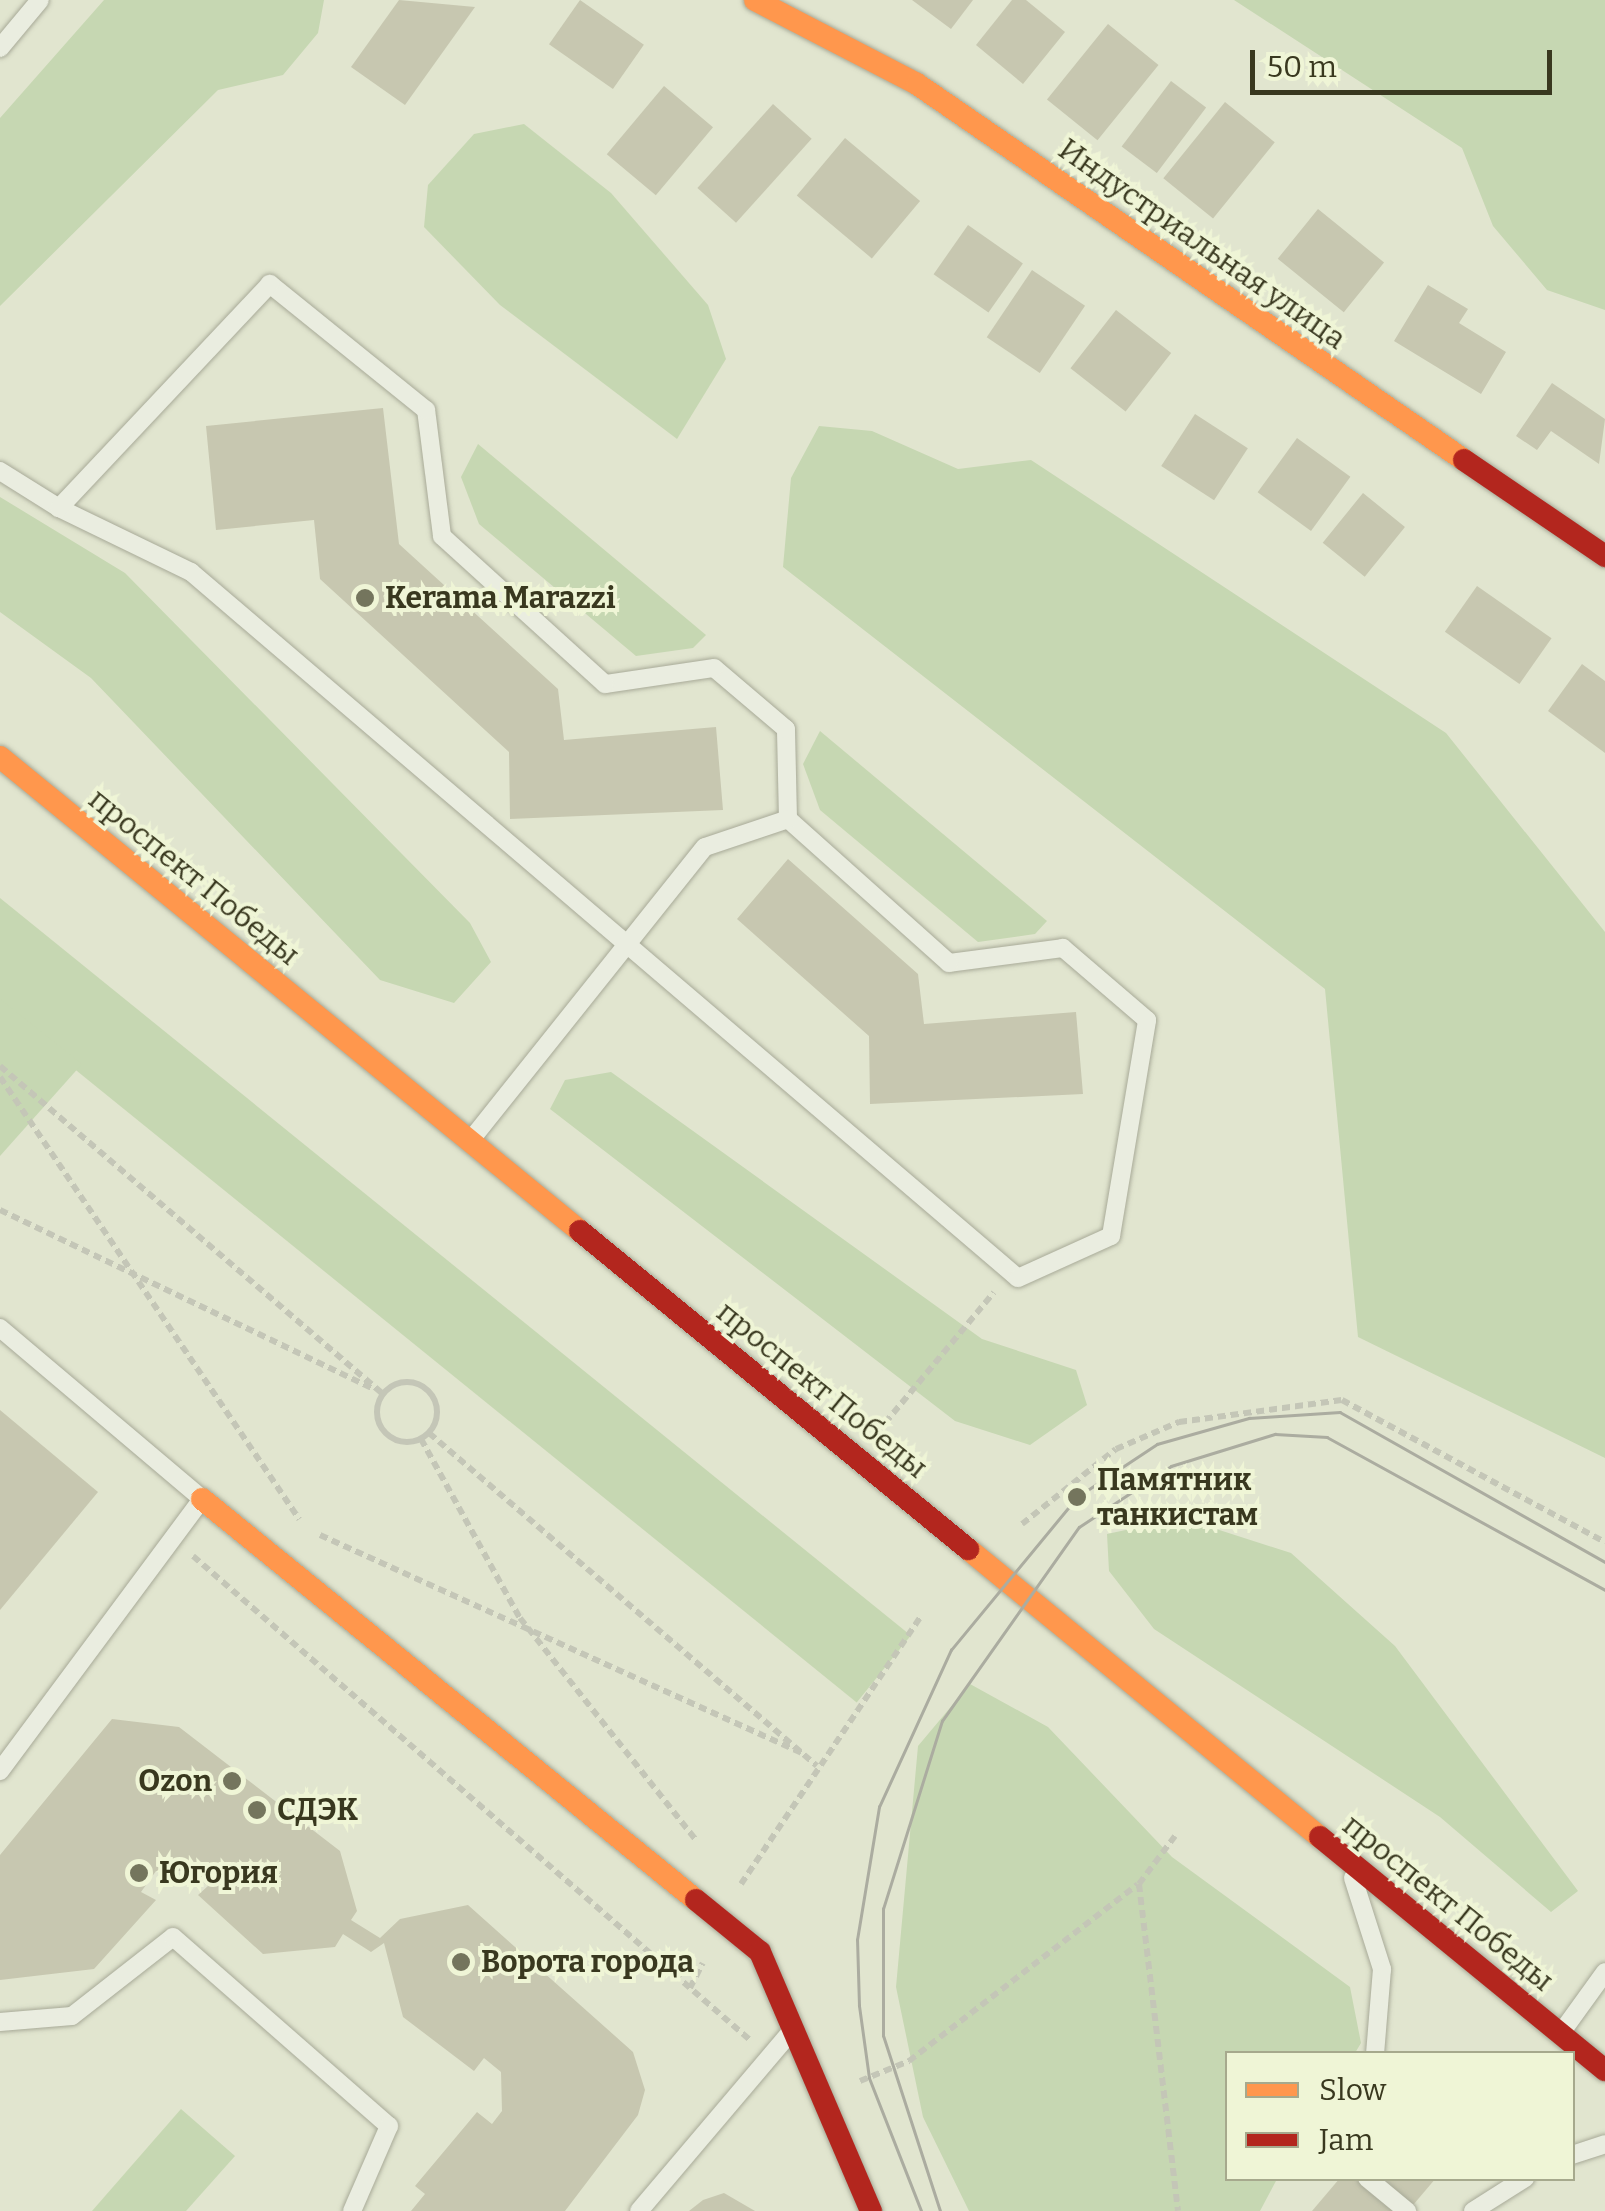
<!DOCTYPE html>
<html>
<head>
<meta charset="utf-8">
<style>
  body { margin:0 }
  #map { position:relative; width:1605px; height:2211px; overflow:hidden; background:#e1e5cf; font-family:Bitter,serif }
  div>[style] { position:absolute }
  .green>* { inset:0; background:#c6d7b2; transform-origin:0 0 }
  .building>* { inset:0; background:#c7c7b0; transform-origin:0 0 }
  .path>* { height:6px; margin-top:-3px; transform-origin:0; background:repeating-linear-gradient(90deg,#c4c6b7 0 8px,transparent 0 13px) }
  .path>.ring { margin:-3px; padding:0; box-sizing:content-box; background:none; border:6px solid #c4c6b7; border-radius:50% }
  .roads { filter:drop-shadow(0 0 2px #a8aa98) drop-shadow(0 0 2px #a8aa98) }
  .lane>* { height:18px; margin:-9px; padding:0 9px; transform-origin:9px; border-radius:9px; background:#eaede0 }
  .slow>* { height:22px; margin:-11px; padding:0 11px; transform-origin:11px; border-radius:11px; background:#ff974d }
  .jam>* { height:22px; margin:-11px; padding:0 11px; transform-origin:11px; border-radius:11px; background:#b3261e }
  .tram>* { height:2.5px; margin:-1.25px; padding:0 1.25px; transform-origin:1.25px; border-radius:1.25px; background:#abaca0 }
  .dots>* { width:28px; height:28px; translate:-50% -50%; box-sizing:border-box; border:5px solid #eff5d6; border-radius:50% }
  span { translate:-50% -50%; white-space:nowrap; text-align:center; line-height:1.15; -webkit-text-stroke:8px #eff5d6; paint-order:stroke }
  .street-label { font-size:30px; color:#39381f }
  .poi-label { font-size:30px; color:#39381f; font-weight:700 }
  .left { translate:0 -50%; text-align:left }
  .right { translate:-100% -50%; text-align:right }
  .legend { position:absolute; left:1225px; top:2051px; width:350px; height:130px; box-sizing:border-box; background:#eff5d6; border:2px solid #a6a98d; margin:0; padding:12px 18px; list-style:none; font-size:30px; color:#39381f }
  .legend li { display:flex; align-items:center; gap:20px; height:50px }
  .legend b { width:50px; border:2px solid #a6a98d }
  .scale { position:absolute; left:1250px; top:50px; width:302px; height:45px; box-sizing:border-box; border:5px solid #39381f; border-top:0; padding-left:12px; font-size:30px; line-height:35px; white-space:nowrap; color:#39381f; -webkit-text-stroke:8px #eff5d6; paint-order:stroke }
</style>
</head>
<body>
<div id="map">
  <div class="green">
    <i style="clip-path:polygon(104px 0,324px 0,318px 33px,283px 75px,218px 90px,0 306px,0 118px)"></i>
    <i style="clip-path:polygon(1234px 0,1605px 0,1605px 310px,1547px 290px,1493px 226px,1462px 148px)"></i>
    <i style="clip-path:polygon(524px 124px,611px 193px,708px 305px,726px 359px,677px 439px,500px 305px,424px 227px,428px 185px,474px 134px)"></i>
    <i style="clip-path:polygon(819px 426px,872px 431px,958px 469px,1031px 460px,1446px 733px,1605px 932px,1605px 1458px,1358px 1337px,1325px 989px,783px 567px,791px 478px)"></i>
    <i style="clip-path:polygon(478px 444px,706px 635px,693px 648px,636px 656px,479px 524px,461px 477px)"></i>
    <i style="clip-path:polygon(0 497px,125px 573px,470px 923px,491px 962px,454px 1003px,380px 980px,91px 678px,0 612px)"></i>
    <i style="clip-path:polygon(820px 731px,1047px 921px,1035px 934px,978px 942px,820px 810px,803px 764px)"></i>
    <i style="left:0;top:898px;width:1172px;height:86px;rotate:39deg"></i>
    <i style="clip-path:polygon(0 999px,82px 1064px,0 1156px)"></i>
    <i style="clip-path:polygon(611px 1072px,982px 1339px,1076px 1370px,1087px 1405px,1030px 1445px,955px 1421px,550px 1109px,565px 1080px)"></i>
    <i style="clip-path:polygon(1182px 1518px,1291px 1553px,1395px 1646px,1578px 1891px,1551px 1912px,1440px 1817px,1154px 1629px,1109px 1571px,1107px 1534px)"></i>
    <i style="clip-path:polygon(970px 1684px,1048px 1727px,1172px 1857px,1350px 1987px,1361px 2043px,1355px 2053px,1228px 2054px,1228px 2178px,1277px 2179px,1260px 2211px,969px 2211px,923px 2117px,896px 1987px,918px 1746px)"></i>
    <i style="clip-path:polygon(181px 2109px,235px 2156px,186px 2211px,92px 2211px)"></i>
  </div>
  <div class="building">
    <i style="clip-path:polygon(399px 0,475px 7px,405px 105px,351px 67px)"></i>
    <i style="left:580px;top:0;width:78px;height:54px;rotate:35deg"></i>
    <i style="clip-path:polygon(912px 0,973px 0,951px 29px)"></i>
    <i style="clip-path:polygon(1012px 0,1026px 0,1065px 32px,1023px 84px,976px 45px)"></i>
    <i style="left:1108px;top:24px;width:65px;height:97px;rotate:39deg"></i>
    <i style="left:1171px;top:81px;width:44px;height:82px;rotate:37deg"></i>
    <i style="left:664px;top:86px;width:64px;height:89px;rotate:40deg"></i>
    <i style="left:1225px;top:102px;width:64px;height:98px;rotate:39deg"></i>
    <i style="left:773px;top:104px;width:52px;height:113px;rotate:42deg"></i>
    <i style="left:845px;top:138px;width:98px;height:75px;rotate:40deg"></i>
    <i style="left:1318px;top:209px;width:85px;height:64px;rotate:39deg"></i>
    <i style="left:968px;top:225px;width:67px;height:60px;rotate:35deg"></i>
    <i style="left:1032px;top:270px;width:64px;height:81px;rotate:34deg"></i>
    <i style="clip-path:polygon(1428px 285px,1468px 309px,1459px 323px,1506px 352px,1481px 394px,1394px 341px)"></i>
    <i style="left:1116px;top:310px;width:70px;height:74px;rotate:38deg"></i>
    <i style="clip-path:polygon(1552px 383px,1605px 419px,1599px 464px,1551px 431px,1537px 450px,1516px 436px)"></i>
    <i style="clip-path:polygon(383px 408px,399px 544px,558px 689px,564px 740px,716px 727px,723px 810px,510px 819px,509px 752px,320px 579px,314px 520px,216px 530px,206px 426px)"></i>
    <i style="left:1195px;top:414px;width:63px;height:62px;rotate:33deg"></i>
    <i style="left:1297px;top:438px;width:66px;height:67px;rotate:36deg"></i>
    <i style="left:1363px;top:493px;width:54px;height:64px;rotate:39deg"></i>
    <i style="left:1477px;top:586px;width:91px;height:56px;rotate:35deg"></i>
    <i style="clip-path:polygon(1582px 664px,1605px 681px,1605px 753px,1548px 711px)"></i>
    <i style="clip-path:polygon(788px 859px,918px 974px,924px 1024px,1076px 1012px,1083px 1094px,870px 1104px,869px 1036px,737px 919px)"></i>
    <i style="clip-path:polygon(0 1410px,98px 1492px,0 1610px)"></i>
    <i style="clip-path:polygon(112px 1719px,179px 1727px,340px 1851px,357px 1911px,351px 1920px,380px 1938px,400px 1919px,468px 1905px,633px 2052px,645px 2090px,638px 2115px,565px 2211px,411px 2211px,425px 2194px,415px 2186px,477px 2112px,492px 2124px,502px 2111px,501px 2072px,484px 2058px,474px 2071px,403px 2017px,384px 1943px,371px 1952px,343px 1934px,335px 1947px,263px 1954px,198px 1895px,208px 1886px,186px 1871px,156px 1871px,141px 1892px,156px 1900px,94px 1969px,0 1980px,0 1855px)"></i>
    <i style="clip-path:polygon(1340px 2178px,1436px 2178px,1408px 2211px,1312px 2211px)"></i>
    <i style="clip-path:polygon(724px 2193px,755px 2211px,689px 2211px,703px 2200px)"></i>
  </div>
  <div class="path">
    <i style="left:0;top:1066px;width:504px;rotate:40.58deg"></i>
    <i style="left:0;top:1077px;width:534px;rotate:55.92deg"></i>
    <i style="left:0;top:1210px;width:414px;rotate:25.6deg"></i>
    <i class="ring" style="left:377px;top:1382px;width:54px;height:54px"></i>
    <i style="left:885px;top:1423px;width:170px;rotate:-50.2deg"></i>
    <i style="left:429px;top:1433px;width:511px;rotate:40.64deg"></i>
    <i style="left:421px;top:1439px;width:205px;rotate:61.1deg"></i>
    <i style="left:520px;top:1618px;width:285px;rotate:51.6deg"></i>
    <i style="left:1022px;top:1524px;width:120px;rotate:-38.6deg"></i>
    <i style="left:1116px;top:1449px;width:69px;rotate:-23.2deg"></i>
    <i style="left:1179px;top:1422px;width:164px;rotate:-7.7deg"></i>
    <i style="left:1342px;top:1400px;width:299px;rotate:28.4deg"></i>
    <i style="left:320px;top:1535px;width:529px;rotate:24.34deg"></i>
    <i style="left:193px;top:1556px;width:738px;rotate:40.99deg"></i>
    <i style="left:1175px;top:1836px;width:60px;rotate:126.9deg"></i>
    <i style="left:1139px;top:1884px;width:329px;rotate:83.2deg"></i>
    <i style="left:741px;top:1884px;width:323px;rotate:-56.1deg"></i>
    <i style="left:690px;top:1988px;width:28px;rotate:-63deg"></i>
    <i style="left:860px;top:2081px;width:53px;rotate:-22.2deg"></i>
    <i style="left:909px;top:2061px;width:289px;rotate:-37.7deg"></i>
  </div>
  <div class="roads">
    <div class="lane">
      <i style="left:0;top:48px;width:62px;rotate:-50.2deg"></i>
      <i style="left:0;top:471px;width:70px;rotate:32.1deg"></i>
      <i style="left:59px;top:508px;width:147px;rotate:25.9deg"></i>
      <i style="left:191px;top:572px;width:1087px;rotate:40.49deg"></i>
      <i style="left:1018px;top:1278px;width:102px;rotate:-24.3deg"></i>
      <i style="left:1111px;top:1236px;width:219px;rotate:-80.5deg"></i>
      <i style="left:1147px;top:1020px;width:111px;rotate:-139.4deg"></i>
      <i style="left:1063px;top:948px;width:115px;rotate:172.5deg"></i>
      <i style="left:949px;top:963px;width:216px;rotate:-138.2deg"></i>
      <i style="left:788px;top:819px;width:90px;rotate:-91.3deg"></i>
      <i style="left:786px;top:729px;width:94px;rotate:-139.7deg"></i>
      <i style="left:714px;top:668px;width:110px;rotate:171.6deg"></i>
      <i style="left:605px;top:684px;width:220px;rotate:-137.8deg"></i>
      <i style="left:442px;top:536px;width:127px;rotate:-97.2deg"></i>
      <i style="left:426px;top:410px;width:201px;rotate:-141.1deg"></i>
      <i style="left:270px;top:284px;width:308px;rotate:133.3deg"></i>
      <i style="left:470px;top:1141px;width:376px;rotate:-51.4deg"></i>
      <i style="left:705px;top:847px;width:88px;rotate:-18.6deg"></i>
      <i style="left:0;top:1328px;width:265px;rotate:40.2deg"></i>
      <i style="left:202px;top:1499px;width:339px;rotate:126.6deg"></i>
      <i style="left:1353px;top:1878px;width:96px;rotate:72.3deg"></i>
      <i style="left:1382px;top:1969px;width:85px;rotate:94.7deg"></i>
      <i style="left:0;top:2022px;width:72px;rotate:-4.8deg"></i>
      <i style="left:72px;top:2016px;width:128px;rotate:-38deg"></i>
      <i style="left:173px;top:1937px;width:287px;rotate:41.2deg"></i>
      <i style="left:389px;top:2126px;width:93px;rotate:113.5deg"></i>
      <i style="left:1561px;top:2033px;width:75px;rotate:-54.2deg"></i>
      <i style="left:1572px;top:2155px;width:35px;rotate:-18deg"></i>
      <i style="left:1367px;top:2178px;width:52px;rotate:39.5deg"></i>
      <i style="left:639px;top:2211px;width:233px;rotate:-49.7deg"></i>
      <i style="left:1473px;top:2211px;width:62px;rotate:-32.4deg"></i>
    </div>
    <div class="slow">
      <i style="left:755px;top:0;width:182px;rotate:27.4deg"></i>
      <i style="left:917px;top:84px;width:664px;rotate:34.5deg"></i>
      <i style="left:0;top:757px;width:749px;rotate:39.26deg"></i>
      <i style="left:202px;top:1499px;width:636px;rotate:39.07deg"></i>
      <i style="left:968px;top:1549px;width:455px;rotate:39.3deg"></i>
    </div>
    <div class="jam">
      <i style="left:1464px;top:460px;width:171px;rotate:34.2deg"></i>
      <i style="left:580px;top:1231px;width:502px;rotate:39.34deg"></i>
      <i style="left:1320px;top:1837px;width:368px;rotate:39.3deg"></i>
      <i style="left:696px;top:1900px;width:82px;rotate:39.1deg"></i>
      <i style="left:760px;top:1952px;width:282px;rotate:66.8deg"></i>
    </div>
  </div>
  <div class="tram">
    <i style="left:921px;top:2211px;width:143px;rotate:-111.4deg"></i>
    <i style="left:869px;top:2078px;width:73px;rotate:-97.9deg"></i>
    <i style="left:859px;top:2006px;width:66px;rotate:-91.7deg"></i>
    <i style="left:857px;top:1940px;width:135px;rotate:-80.6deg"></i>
    <i style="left:879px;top:1807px;width:173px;rotate:-65.4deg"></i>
    <i style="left:951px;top:1650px;width:198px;rotate:-50.5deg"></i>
    <i style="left:1077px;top:1497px;width:96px;rotate:-33.5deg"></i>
    <i style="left:1157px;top:1444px;width:96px;rotate:-15.8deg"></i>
    <i style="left:1249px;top:1418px;width:91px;rotate:-3.8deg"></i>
    <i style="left:1340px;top:1412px;width:305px;rotate:29.5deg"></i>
    <i style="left:940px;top:2211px;width:184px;rotate:-108deg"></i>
    <i style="left:883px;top:2036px;width:127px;rotate:-90deg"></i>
    <i style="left:883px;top:1909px;width:197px;rotate:-72.6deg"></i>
    <i style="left:942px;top:1721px;width:237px;rotate:-54.8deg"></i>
    <i style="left:1079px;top:1527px;width:110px;rotate:-33.5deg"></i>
    <i style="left:1171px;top:1466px;width:109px;rotate:-17.1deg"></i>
    <i style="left:1275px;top:1434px;width:52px;rotate:3.3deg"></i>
    <i style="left:1327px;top:1437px;width:317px;rotate:28.8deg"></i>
  </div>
  <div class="dots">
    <i style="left:365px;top:598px;background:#74755d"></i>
    <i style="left:1077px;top:1497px;background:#74755d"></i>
    <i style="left:232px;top:1781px;background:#74755d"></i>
    <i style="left:257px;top:1810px;background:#74755d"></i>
    <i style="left:139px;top:1873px;background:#74755d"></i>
    <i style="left:461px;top:1962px;background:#74755d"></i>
  </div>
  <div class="street-label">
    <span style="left:1202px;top:244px;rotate:35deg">Индустриальная улица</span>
    <span style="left:194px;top:877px;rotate:39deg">проспект Победы</span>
    <span style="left:822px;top:1390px;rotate:39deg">проспект Победы</span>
    <span style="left:1448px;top:1903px;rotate:39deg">проспект Победы</span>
  </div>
  <div class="poi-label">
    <span class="left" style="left:385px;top:598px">Kerama Marazzi</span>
    <span class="left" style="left:1097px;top:1497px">Памятник<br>танкистам</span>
    <span class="right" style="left:212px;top:1781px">Ozon</span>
    <span class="left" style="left:277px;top:1810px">СДЭК</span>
    <span class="left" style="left:159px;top:1873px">Югория</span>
    <span class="left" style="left:481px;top:1962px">Ворота города</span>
  </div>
  <ul class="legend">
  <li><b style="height:12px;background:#ff974d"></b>Slow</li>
  <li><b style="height:12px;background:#b3261e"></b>Jam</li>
  </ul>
  <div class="scale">50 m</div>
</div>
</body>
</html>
